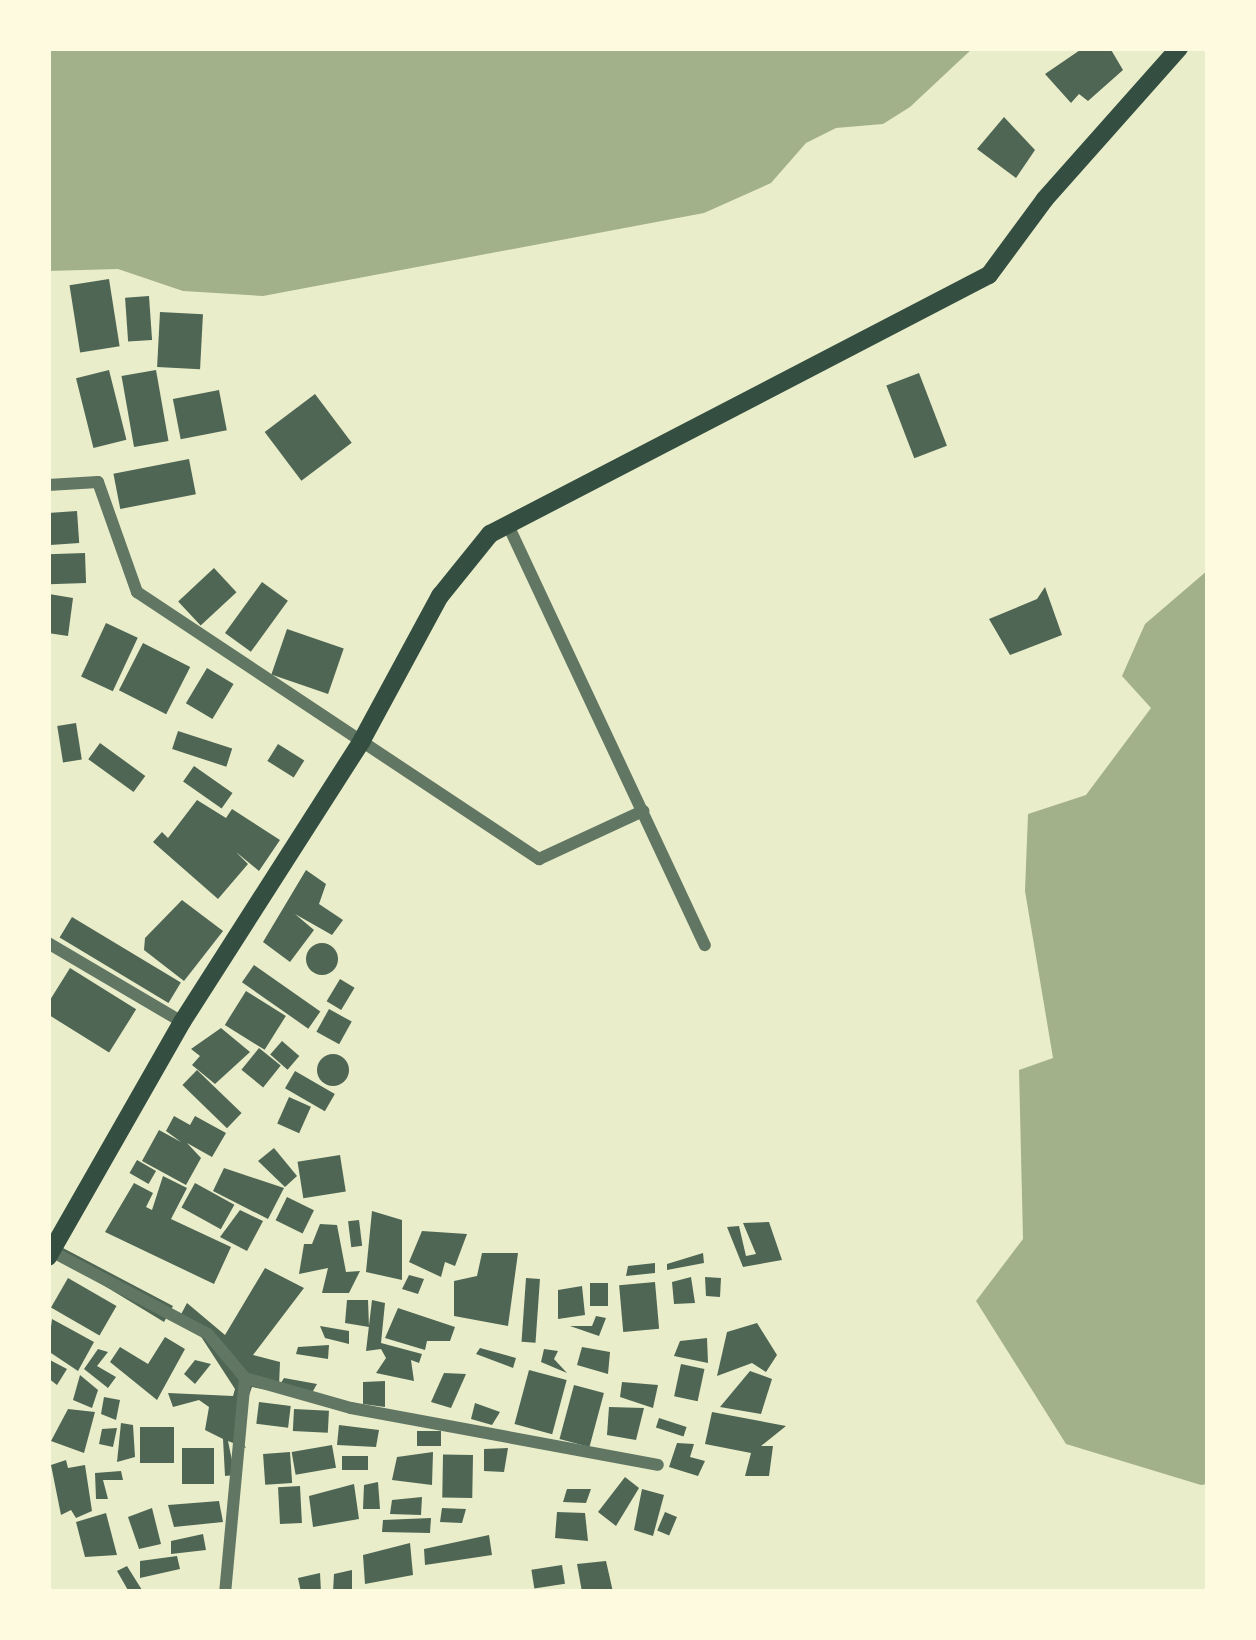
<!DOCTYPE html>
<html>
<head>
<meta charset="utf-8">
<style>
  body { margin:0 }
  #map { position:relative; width:1256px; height:1640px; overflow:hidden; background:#e9edc9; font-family:Signika,sans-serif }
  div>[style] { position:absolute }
  .water>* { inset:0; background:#a3b18a }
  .building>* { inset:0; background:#4f6655; transform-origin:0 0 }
  .round { border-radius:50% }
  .minor>* { height:12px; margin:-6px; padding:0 6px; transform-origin:6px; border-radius:6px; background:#617663 }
  .secondary>* { height:18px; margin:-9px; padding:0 9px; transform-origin:9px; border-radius:9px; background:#344e41 }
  span { translate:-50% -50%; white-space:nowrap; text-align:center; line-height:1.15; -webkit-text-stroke:12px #fefae0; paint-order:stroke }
  .frame { position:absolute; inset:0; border:51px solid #fefae0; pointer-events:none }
</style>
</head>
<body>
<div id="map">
  <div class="water">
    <i style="clip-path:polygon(48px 48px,973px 48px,910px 107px,883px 124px,836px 128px,806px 143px,771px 183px,704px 213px,263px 296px,183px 291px,118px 269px,48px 271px)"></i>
    <i style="clip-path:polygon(1208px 570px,1208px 1484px,1201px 1485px,1066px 1444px,976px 1301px,1023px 1239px,1019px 1070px,1053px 1058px,1025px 891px,1028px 814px,1086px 795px,1151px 708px,1122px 676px,1145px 624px)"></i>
  </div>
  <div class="building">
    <i style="clip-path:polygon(1083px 48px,1110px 48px,1123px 70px,1088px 101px,1079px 94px,1071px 103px,1045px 74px)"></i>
    <i style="clip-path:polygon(1004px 117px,1035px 150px,1016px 178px,977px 149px)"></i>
    <i style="left:109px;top:279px;width:68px;height:40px;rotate:81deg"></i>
    <i style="left:149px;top:296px;width:44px;height:24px;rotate:86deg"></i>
    <i style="left:160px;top:312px;width:43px;height:55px;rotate:3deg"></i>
    <i style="left:109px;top:370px;width:72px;height:34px;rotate:76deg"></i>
    <i style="left:156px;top:370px;width:72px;height:35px;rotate:80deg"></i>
    <i style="left:919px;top:373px;width:78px;height:35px;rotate:69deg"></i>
    <i style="left:219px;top:390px;width:41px;height:47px;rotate:79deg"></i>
    <i style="left:315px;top:394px;width:61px;height:63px;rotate:53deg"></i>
    <i style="left:189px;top:459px;width:36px;height:77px;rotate:79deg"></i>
    <i style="left:77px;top:511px;width:32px;height:29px;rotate:86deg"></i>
    <i style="left:85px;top:553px;width:30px;height:37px;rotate:88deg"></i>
    <i style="left:214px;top:568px;width:33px;height:49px;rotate:47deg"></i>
    <i style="left:262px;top:582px;width:32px;height:63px;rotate:36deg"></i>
    <i style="clip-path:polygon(1045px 587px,1062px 635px,1010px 655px,989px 619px,1037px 599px)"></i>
    <i style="clip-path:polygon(49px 594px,73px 598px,68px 636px,48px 633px)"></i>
    <i style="left:106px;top:623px;width:35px;height:59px;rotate:25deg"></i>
    <i style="left:287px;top:629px;width:60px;height:48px;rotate:19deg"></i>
    <i style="left:143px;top:643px;width:53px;height:53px;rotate:27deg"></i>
    <i style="left:207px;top:668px;width:31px;height:41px;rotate:31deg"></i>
    <i style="left:76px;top:723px;width:37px;height:19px;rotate:81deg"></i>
    <i style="left:178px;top:731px;width:57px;height:19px;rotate:18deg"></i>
    <i style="left:100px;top:743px;width:56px;height:20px;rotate:36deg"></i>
    <i style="left:278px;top:744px;width:31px;height:20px;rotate:32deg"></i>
    <i style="left:194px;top:766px;width:47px;height:19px;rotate:35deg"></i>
    <i style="clip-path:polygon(197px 800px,226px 818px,232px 809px,280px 840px,259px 871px,236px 852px,248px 864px,218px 899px,153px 842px,162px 832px,168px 838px)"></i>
    <i style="clip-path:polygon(306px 870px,326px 884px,319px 904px,343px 920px,332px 935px,295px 914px,314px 930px,290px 962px,263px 942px)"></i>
    <i style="clip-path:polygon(182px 900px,223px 931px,184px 981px,144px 950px,145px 938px)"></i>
    <i style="left:72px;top:917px;width:127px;height:24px;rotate:31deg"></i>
    <i class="round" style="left:306px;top:943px;width:32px;height:32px"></i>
    <i style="left:254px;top:965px;width:81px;height:21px;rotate:35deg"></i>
    <i style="left:70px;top:968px;width:78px;height:51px;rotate:32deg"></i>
    <i style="left:340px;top:979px;width:17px;height:26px;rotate:31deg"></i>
    <i style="left:246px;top:991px;width:47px;height:40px;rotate:32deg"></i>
    <i style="left:329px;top:1009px;width:26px;height:26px;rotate:29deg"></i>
    <i style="clip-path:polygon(221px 1028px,250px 1052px,215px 1084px,192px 1065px,200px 1056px,191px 1049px)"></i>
    <i style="left:282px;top:1041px;width:23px;height:18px;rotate:41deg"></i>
    <i style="left:259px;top:1048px;width:28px;height:28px;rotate:39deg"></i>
    <i class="round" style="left:317px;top:1054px;width:32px;height:32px"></i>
    <i style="left:197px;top:1070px;width:62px;height:21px;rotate:44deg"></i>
    <i style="left:295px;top:1071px;width:46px;height:20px;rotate:30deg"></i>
    <i style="left:289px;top:1097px;width:24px;height:29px;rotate:24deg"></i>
    <i style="clip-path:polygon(174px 1116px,190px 1125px,195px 1116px,226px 1133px,212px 1157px,187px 1143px,201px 1158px,186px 1185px,142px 1161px,159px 1130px,181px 1142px,166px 1131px)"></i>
    <i style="clip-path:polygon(274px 1148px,297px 1176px,285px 1187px,258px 1161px)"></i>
    <i style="left:340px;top:1155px;width:37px;height:43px;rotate:81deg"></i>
    <i style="left:137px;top:1160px;width:22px;height:15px;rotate:30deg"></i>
    <i style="clip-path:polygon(224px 1168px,284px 1188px,268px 1219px,213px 1191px)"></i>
    <i style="clip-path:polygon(163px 1176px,187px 1188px,171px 1219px,231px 1247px,214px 1284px,105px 1232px,134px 1183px,153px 1193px,146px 1207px,152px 1210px)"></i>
    <i style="left:195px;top:1183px;width:45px;height:28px;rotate:29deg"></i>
    <i style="left:287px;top:1197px;width:30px;height:26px;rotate:26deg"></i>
    <i style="clip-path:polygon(240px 1210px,263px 1221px,247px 1251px,220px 1237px)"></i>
    <i style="clip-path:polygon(372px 1211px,402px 1220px,402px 1280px,366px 1272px)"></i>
    <i style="left:359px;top:1220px;width:26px;height:11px;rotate:83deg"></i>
    <i style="clip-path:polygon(769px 1222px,782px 1260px,743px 1267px,727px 1227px,739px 1226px,746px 1256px,756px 1254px,743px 1223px)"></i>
    <i style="clip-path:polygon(320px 1224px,337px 1225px,346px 1272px,360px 1271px,349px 1293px,322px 1293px,328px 1268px,299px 1274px,304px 1244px,312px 1244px)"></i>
    <i style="clip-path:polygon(422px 1231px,467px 1234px,455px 1266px,445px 1262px,441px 1277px,409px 1262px)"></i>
    <i style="clip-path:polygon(63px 1248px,173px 1306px,164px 1322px,57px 1257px)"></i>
    <i style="clip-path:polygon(482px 1253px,518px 1253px,508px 1326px,454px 1316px,454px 1281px,477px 1276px)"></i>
    <i style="clip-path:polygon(703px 1253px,704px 1263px,667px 1270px,667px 1264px)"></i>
    <i style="clip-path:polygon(655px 1263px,655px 1273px,626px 1276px,628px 1266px)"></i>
    <i style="clip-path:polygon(265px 1268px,304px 1288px,253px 1355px,280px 1362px,279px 1386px,284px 1378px,317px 1384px,309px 1398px,252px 1387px,236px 1432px,246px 1448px,228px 1441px,235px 1475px,225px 1476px,223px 1439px,205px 1430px,209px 1407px,199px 1400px,173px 1407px,168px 1393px,233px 1396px,235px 1389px,200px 1335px,177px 1322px,187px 1303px,225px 1335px)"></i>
    <i style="clip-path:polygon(409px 1275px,424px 1279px,418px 1294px,402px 1289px)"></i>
    <i style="clip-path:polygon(691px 1277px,695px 1303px,674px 1304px,672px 1282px)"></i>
    <i style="clip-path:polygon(705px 1277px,721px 1278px,720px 1297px,706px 1296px)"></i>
    <i style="left:68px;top:1278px;width:56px;height:34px;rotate:30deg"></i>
    <i style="left:526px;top:1278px;width:14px;height:64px;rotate:4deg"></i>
    <i style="left:655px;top:1282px;width:47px;height:36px;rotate:85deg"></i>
    <i style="left:590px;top:1283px;width:18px;height:23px"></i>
    <i style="clip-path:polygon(582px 1286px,585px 1315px,558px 1319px,558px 1290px)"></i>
    <i style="clip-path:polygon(347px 1300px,368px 1300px,369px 1327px,345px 1323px)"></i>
    <i style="clip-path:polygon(372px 1300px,385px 1303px,381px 1343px,422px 1354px,419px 1363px,411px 1360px,414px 1381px,376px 1373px,386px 1358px,381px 1349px,366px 1351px)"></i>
    <i style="clip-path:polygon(398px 1308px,455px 1327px,450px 1341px,427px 1341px,425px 1350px,385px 1338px)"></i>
    <i style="clip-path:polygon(596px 1316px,606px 1318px,599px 1336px,570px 1326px,592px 1326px)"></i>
    <i style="clip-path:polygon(52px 1319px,94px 1342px,78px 1371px,48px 1351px)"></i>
    <i style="clip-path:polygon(757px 1323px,777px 1355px,766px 1372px,752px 1363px,717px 1376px,727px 1332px)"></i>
    <i style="clip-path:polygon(320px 1326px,349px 1331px,349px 1344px,325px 1338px)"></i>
    <i style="clip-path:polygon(165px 1337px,185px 1349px,157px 1400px,110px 1362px,120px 1347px,148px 1364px)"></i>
    <i style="clip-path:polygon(707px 1338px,708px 1363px,674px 1356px,680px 1341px)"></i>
    <i style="clip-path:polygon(329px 1345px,328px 1359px,296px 1354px,298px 1347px)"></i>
    <i style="clip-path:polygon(582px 1347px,610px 1352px,608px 1374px,577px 1365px)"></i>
    <i style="clip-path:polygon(480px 1348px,516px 1358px,513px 1368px,476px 1354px)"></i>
    <i style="clip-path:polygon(98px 1349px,108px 1352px,97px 1366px,116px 1377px,108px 1388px,84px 1369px)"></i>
    <i style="clip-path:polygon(544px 1349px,558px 1351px,554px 1359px,567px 1373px,541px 1362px)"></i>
    <i style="clip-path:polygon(48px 1359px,67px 1369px,57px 1385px,48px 1378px)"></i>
    <i style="clip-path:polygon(195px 1360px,211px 1364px,195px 1384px,184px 1374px)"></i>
    <i style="left:681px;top:1364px;width:24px;height:33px;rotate:12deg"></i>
    <i style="left:529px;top:1370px;width:39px;height:56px;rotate:15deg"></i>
    <i style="clip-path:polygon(750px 1371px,772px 1379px,761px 1414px,720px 1407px)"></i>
    <i style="clip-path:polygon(444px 1373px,466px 1374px,451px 1408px,431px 1402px)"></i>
    <i style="clip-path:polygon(80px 1375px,98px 1390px,92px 1408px,73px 1400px)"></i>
    <i style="clip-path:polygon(385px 1381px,385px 1407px,363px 1404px,363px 1382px)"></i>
    <i style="clip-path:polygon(622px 1382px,658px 1385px,653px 1408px,620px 1397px)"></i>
    <i style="left:574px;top:1385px;width:31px;height:56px;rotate:15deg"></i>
    <i style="clip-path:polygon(104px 1397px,120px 1400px,116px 1420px,101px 1414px)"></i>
    <i style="left:259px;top:1402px;width:32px;height:22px;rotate:7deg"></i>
    <i style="clip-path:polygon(475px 1403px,500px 1412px,492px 1425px,471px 1419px)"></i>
    <i style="clip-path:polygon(609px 1407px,644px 1408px,636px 1440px,607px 1435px)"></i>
    <i style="clip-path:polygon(68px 1409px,95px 1412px,84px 1453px,51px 1441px)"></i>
    <i style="left:294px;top:1409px;width:35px;height:22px;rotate:3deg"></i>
    <i style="clip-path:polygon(712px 1412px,786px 1426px,761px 1446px,773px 1446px,769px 1476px,745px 1476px,751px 1453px,705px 1444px)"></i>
    <i style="left:659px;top:1418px;width:29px;height:10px;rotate:18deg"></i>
    <i style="clip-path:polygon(121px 1423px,133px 1425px,135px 1457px,117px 1462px)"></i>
    <i style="clip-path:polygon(339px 1425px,379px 1430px,376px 1447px,337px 1445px)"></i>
    <i style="left:140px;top:1427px;width:34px;height:36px"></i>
    <i style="clip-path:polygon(117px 1428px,113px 1447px,99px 1444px,102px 1429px)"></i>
    <i style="left:417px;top:1431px;width:24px;height:15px"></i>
    <i style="clip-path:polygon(677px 1443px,694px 1444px,690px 1457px,705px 1461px,698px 1476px,669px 1467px)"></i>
    <i style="left:332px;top:1445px;width:23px;height:41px;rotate:80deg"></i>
    <i style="left:214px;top:1448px;width:36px;height:32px;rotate:90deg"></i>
    <i style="clip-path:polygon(508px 1448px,504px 1472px,484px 1471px,484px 1449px)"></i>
    <i style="left:290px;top:1452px;width:31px;height:27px;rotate:86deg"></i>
    <i style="clip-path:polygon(433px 1452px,432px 1485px,392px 1480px,397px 1457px)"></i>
    <i style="left:473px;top:1455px;width:43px;height:30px;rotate:91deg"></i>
    <i style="left:342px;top:1456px;width:26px;height:14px"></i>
    <i style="clip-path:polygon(66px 1460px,68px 1468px,85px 1465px,92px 1511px,76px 1518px,71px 1510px,61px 1515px,51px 1465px)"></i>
    <i style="clip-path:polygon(121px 1471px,123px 1480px,103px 1480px,108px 1499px,96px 1499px,95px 1473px)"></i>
    <i style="clip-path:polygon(625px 1477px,639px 1488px,616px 1526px,598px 1512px)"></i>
    <i style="clip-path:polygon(378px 1482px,380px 1509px,363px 1509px,364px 1485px)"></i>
    <i style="clip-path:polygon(354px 1484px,359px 1519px,313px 1527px,309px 1496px)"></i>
    <i style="left:300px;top:1486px;width:37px;height:22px;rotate:87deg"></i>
    <i style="clip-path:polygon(567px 1489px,591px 1489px,586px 1503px,563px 1502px)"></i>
    <i style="clip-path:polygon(642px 1489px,664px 1495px,653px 1536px,634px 1530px)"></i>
    <i style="clip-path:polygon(422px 1497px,421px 1515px,390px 1514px,392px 1500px)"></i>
    <i style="clip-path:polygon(219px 1501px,223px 1522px,174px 1527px,168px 1505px)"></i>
    <i style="clip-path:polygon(152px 1508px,161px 1544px,139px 1549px,128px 1517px)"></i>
    <i style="clip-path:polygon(442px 1508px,466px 1509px,462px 1523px,440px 1522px)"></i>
    <i style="clip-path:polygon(557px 1512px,585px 1513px,588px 1541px,555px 1538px)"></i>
    <i style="left:665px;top:1512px;width:13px;height:20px;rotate:23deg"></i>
    <i style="clip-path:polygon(106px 1513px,117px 1555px,85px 1557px,76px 1522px)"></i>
    <i style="clip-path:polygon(431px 1518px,430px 1533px,382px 1532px,383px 1520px)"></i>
    <i style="clip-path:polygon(203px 1534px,206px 1550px,171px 1554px,171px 1541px)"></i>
    <i style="clip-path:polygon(489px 1535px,492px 1555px,425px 1565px,424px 1549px)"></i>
    <i style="clip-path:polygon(410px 1543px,413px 1575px,365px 1584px,363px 1555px)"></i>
    <i style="clip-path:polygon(177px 1556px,180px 1569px,140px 1578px,140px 1561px)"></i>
    <i style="clip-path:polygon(606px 1561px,613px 1592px,582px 1592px,577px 1564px)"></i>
    <i style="left:562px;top:1565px;width:19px;height:31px;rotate:81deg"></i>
    <i style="clip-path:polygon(127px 1566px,142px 1590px,139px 1592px,129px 1592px,117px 1571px)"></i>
    <i style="clip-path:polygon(352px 1570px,352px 1592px,333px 1592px,334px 1574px)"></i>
    <i style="clip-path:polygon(320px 1573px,321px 1592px,301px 1592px,298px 1578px)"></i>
  </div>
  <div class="minor">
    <i style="left:48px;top:485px;width:50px;rotate:-3.4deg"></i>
    <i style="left:98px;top:482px;width:117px;rotate:70.5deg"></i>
    <i style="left:137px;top:592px;width:483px;rotate:33.6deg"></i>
    <i style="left:539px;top:859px;width:115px;rotate:-24.8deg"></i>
    <i style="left:508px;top:525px;width:464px;rotate:64.9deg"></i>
    <i style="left:48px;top:943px;width:156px;rotate:30.5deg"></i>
    <i style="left:51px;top:1251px;width:178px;rotate:27.9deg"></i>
    <i style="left:208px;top:1334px;width:57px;rotate:49.9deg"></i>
    <i style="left:245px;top:1378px;width:215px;rotate:95.3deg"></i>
    <i style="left:245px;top:1378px;width:110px;rotate:15.8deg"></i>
    <i style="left:351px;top:1408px;width:312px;rotate:10.5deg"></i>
  </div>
  <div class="secondary">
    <i style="left:48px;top:1257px;width:271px;rotate:-60.3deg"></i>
    <i style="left:182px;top:1022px;width:335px;rotate:-57.4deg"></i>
    <i style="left:362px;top:740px;width:164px;rotate:-61.6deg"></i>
    <i style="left:440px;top:596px;width:80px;rotate:-51.1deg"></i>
    <i style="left:490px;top:534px;width:562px;rotate:-27.43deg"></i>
    <i style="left:989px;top:275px;width:94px;rotate:-53.6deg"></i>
    <i style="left:1045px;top:199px;width:202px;rotate:-48.4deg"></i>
  </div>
  <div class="frame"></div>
</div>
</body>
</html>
